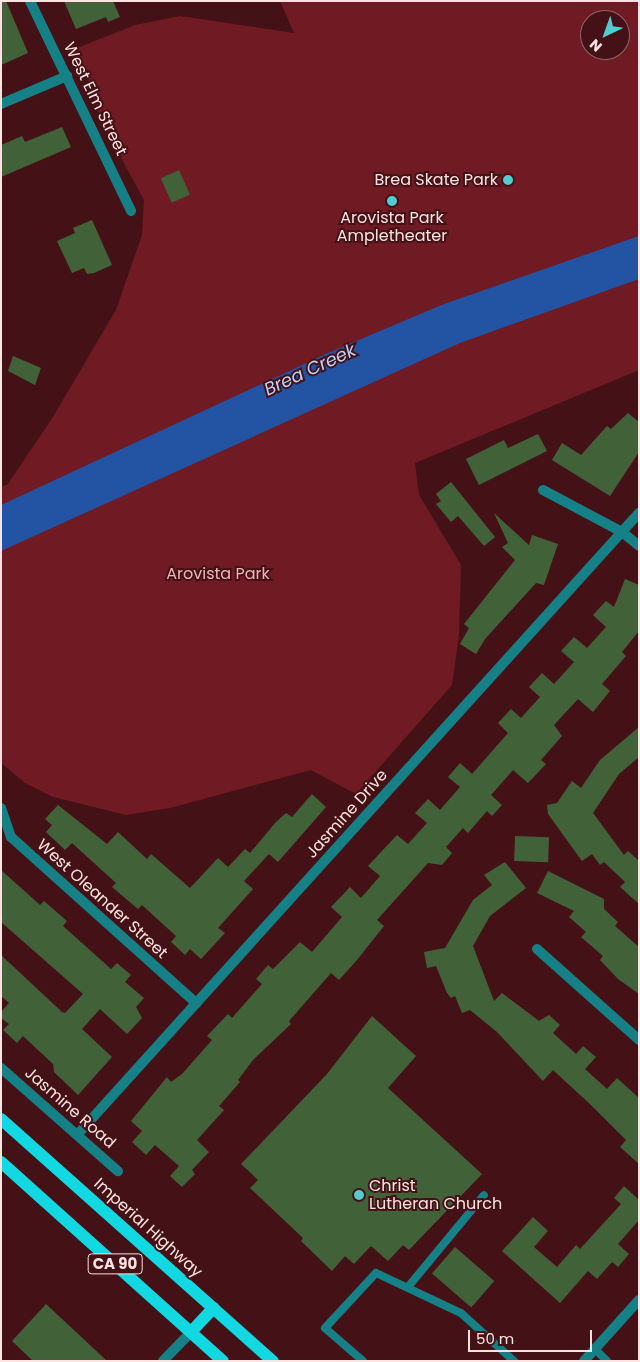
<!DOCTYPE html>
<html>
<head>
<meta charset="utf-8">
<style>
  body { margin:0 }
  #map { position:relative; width:640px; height:1362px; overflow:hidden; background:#441216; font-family:Poppins,sans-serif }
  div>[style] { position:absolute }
  .green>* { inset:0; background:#701a23 }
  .water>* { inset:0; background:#2354a3 }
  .building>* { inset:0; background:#416239; transform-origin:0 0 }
  .service>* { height:8px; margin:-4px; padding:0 4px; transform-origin:4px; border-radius:4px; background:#158186 }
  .minor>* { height:10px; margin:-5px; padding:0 5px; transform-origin:5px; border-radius:5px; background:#158186 }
  .primary>* { height:12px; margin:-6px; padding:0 6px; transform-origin:6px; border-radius:6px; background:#12d9e1 }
  .dots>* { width:14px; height:14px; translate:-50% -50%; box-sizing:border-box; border:2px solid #441216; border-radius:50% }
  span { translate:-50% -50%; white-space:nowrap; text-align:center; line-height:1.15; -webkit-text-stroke:4px #441216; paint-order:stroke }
  .shield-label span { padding:1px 4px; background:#441216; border:1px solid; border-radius:4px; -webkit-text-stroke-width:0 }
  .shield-label { font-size:15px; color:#ffe3e2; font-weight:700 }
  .street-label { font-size:16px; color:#ffe3e2 }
  .poi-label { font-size:16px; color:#ffe3e2 }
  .right { translate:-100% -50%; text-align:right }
  .left { translate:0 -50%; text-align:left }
  .park-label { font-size:16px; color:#efb5b4 }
  .water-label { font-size:18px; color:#b8d3fe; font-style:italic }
  .frame { position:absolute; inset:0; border:2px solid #ffe3e2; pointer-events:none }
  .north { position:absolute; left:580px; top:10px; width:50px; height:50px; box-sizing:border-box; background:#441216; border:1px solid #8f6668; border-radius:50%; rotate:222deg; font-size:14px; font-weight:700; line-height:20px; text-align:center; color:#ffe3e2 }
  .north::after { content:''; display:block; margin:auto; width:18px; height:22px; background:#51ccd2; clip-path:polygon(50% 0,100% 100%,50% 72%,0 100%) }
  .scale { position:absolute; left:468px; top:1330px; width:124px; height:22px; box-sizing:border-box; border:2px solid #ffe3e2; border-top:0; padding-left:6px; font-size:15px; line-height:18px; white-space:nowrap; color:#ffe3e2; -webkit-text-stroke:4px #441216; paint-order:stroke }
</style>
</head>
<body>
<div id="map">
  <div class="green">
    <i style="clip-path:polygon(evenodd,280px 1px,639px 1px,639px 370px,415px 463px,419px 495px,461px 565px,459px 635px,452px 685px,356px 794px,311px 770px,170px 808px,126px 815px,53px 797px,25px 783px,1px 763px,1px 487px,8px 484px,51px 420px,116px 310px,142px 235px,144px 200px,102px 123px,77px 48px,135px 25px,180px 16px,294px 33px,280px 1px,590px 20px,620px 20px,620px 50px,590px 50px,590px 20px)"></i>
  </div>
  <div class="water">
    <i style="clip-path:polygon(639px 236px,639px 279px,460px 343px,1px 551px,1px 505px,328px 353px,444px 304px)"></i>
  </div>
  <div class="building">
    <i style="clip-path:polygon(1px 1px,6px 1px,28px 53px,1px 65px)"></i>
    <i style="clip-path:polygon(64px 1px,113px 1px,120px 17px,108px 22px,106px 17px,76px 29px)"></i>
    <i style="clip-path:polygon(62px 127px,71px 147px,1px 177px,1px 145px,22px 136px,25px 142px)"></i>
    <i style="left:179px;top:170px;width:27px;height:20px;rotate:66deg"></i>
    <i style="clip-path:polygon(92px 220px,112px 265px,94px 273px,87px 274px,84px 268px,72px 273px,57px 241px,75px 233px,73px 228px)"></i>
    <i style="clip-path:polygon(13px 356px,41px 368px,35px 385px,8px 371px)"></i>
    <i style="clip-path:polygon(628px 413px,639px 422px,639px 452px,610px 496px,552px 460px,562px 443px,581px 455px,607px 426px,611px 429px)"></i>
    <i style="clip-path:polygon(538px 434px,547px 451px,479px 485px,466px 459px,504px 440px,508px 448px)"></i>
    <i style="clip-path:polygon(451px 482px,495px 537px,484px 546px,458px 516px,451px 522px,436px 504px,441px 501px,436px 494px)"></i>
    <i style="clip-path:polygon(494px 513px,529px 545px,532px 535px,558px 544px,544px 585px,536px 583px,485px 639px,476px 654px,460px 644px,469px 628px,464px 624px,515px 560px,502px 547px,508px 543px)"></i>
    <i style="clip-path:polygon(625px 579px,639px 585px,639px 631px,622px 652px,626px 656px,602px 684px,610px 691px,593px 712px,578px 699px,554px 725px,562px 736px,541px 760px,546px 764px,528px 783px,513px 770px,491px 795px,502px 805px,492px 816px,487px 811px,468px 833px,463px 828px,446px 847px,452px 853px,442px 865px,428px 863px,377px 920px,384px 926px,357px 960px,339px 980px,331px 973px,289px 1021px,291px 1024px,253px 1060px,238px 1080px,240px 1082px,219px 1106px,224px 1110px,197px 1140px,209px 1152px,192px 1170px,195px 1174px,182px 1187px,170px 1176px,179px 1166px,155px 1145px,146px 1155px,132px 1142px,142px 1131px,131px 1121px,167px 1077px,171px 1082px,182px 1074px,212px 1040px,207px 1036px,228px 1014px,232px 1018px,262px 984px,256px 979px,268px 965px,273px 969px,300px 942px,312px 952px,342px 917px,331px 907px,350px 887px,361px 898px,380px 876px,368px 866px,381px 852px,397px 835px,408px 844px,427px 823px,415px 813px,428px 799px,440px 810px,460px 787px,448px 777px,460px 763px,472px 774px,508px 733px,498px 723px,511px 709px,521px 718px,540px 697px,529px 687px,542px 673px,554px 684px,574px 662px,561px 651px,574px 637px,587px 648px,606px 627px,593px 615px,606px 601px,614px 607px)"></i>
    <i style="clip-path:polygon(639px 727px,639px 757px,619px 774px,593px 813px,624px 855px,628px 851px,639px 861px,639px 904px,620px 887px,625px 882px,604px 862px,600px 865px,592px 854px,582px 861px,548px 814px,547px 805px,557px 803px,572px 781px,581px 788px,600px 760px)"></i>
    <i style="clip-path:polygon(312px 794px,326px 807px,278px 862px,269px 854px,244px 881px,253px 889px,218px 928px,225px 933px,201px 959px,190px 949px,185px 955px,171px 942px,176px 936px,142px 905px,138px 909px,112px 887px,116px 883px,72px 843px,65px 850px,46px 832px,52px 825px,45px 819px,58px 805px,107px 844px,118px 832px,147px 859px,151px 854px,190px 888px,218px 858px,228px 867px,245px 849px,250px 853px,276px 822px,286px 813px,292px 817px)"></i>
    <i style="left:515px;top:836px;width:34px;height:25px;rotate:2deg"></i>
    <i style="clip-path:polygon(505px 862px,526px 888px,490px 916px,473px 946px,494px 1001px,502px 993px,539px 1021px,549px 1015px,560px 1025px,553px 1033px,576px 1054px,583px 1046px,596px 1057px,585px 1069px,607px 1089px,617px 1078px,639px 1098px,639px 1164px,620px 1147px,626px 1140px,592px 1106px,553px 1070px,543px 1081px,497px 1032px,470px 1010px,462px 1013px,455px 996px,451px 998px,447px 993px,436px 966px,427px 968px,424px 952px,445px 948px,473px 900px,492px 885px,484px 875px)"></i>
    <i style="clip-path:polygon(1px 870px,40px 905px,44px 901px,67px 921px,63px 926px,111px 969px,117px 963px,131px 975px,125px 982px,144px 998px,136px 1007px,142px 1018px,127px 1034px,100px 1009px,82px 1029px,112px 1057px,78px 1095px,54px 1072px,53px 1064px,23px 1036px,17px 1043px,3px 1030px,9px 1024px,1px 1018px,1px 1012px,9px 1003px,1px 996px,1px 955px,62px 1012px,65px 1013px,83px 994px,1px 922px)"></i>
    <i style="clip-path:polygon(548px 871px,604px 899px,604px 909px,618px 922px,615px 926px,639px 947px,639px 994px,618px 979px,600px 960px,603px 956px,581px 937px,586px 932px,569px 917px,574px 911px,537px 893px)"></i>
    <i style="clip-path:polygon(372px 1016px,416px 1056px,388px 1088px,482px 1174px,409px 1250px,403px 1245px,388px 1261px,371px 1246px,354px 1264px,345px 1256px,332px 1271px,301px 1241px,303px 1238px,250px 1188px,258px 1180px,241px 1164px,327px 1074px)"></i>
    <i style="clip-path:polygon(624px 1186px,639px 1200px,639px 1220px,618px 1244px,629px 1254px,618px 1267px,612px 1262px,597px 1279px,588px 1271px,560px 1303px,502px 1251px,533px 1217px,548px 1231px,534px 1247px,557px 1267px,576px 1245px,580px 1249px,621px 1204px,614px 1198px)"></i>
    <i style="left:455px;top:1247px;width:52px;height:35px;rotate:41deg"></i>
    <i style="clip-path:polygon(46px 1304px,107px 1361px,33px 1361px,12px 1341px)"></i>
  </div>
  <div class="service">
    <i style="left:408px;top:1287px;width:119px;rotate:-50.4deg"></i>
    <i style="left:595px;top:1349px;width:17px;rotate:45deg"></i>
    <i style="left:363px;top:1361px;width:50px;rotate:-139deg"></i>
    <i style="left:325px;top:1328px;width:75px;rotate:-47.2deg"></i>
    <i style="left:376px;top:1273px;width:94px;rotate:25.2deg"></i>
    <i style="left:461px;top:1313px;width:72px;rotate:42.2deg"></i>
  </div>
  <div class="minor">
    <i style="left:30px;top:1px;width:233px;rotate:64.3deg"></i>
    <i style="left:1px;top:104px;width:72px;rotate:-23deg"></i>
    <i style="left:543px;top:490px;width:89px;rotate:28deg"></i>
    <i style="left:622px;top:532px;width:22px;rotate:39deg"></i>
    <i style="left:1px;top:808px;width:31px;rotate:71deg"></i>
    <i style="left:11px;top:837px;width:249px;rotate:41.9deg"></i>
    <i style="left:537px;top:949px;width:137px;rotate:41.7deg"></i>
    <i style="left:1px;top:1068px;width:156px;rotate:41.4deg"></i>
    <i style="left:78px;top:1134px;width:837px;rotate:-47.91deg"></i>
    <i style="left:163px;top:1361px;width:40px;rotate:-46deg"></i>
    <i style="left:584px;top:1361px;width:82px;rotate:-48deg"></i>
  </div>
  <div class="primary">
    <i style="left:1px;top:1119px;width:364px;rotate:41.7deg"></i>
    <i style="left:1px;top:1162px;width:298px;rotate:41.9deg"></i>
    <i style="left:191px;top:1332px;width:33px;rotate:-47deg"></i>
  </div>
  <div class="dots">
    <i style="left:508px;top:180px;background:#51ccd2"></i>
    <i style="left:392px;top:201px;background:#51ccd2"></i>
    <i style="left:359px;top:1195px;background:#51ccd2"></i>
  </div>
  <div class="shield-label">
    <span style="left:115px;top:1264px">CA 90</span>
  </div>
  <div class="street-label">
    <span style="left:95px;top:99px;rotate:64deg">West Elm Street</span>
    <span style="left:347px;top:814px;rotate:-48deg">Jasmine Drive</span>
    <span style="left:102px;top:899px;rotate:42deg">West Oleander Street</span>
    <span style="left:70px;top:1108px;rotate:41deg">Jasmine Road</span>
    <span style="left:148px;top:1228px;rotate:42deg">Imperial Highway</span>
  </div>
  <div class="poi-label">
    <span class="right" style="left:498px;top:180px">Brea Skate Park</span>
    <span style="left:392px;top:227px">Arovista Park<br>Ampletheater</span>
    <span class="left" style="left:369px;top:1195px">Christ<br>Lutheran Church</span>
  </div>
  <div class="park-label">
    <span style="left:218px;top:574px">Arovista Park</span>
  </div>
  <div class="water-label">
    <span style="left:310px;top:370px;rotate:-25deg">Brea Creek</span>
  </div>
  <div class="frame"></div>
  <div class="north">N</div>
  <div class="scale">50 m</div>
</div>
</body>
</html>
